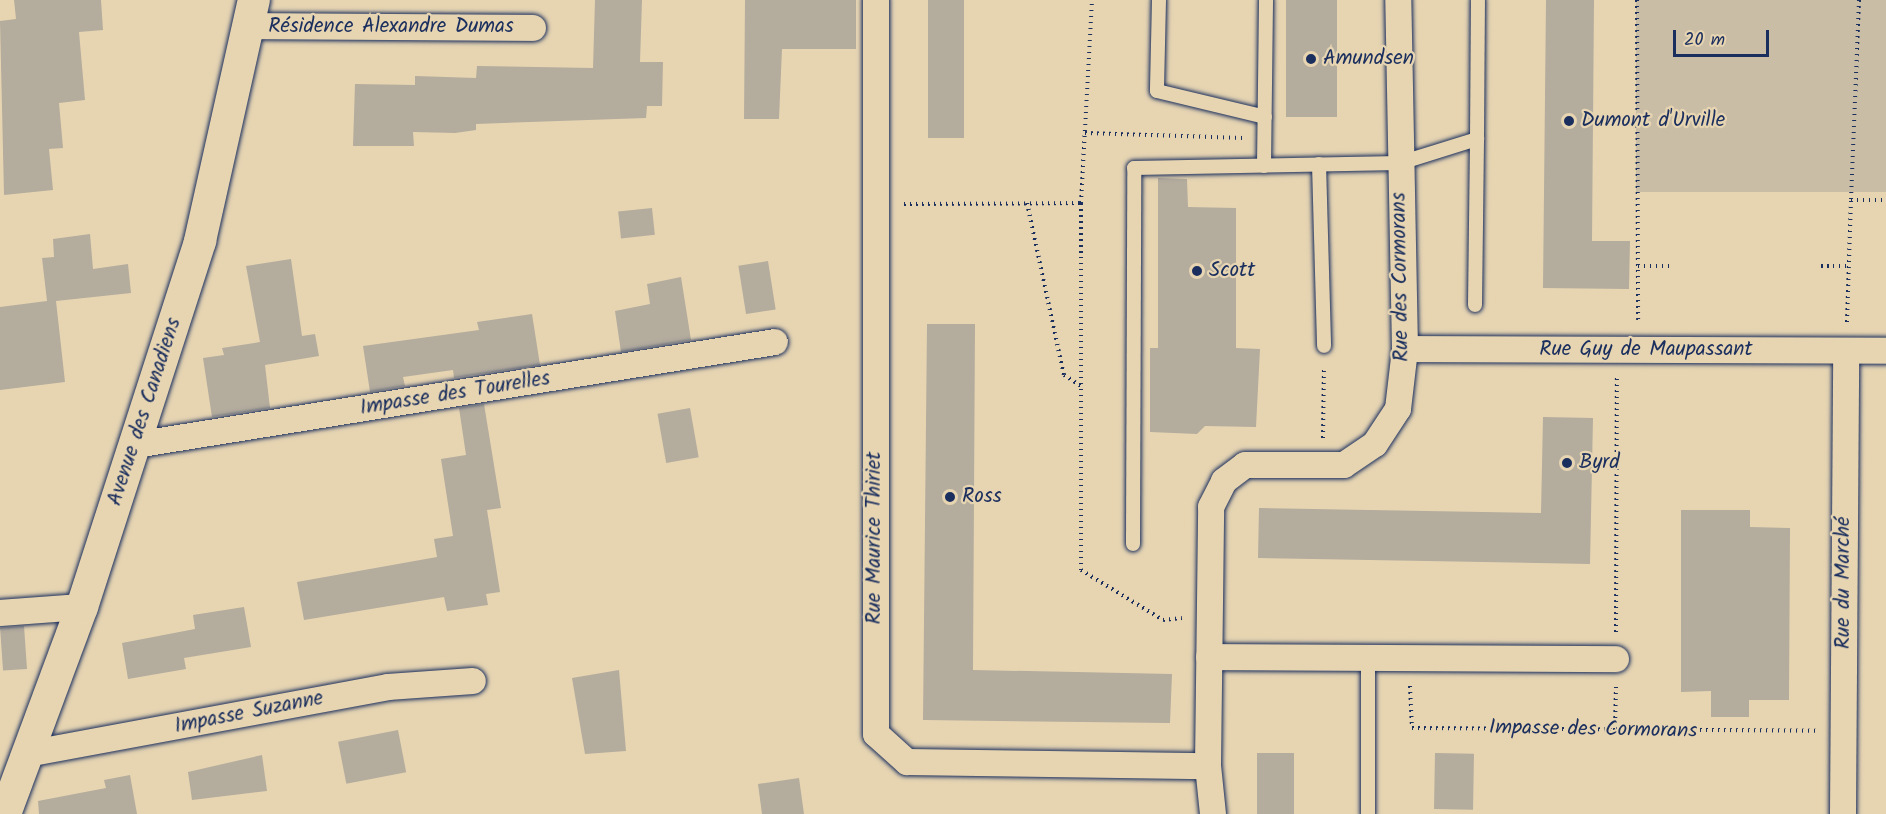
<!DOCTYPE html>
<html>
<head>
<meta charset="utf-8">
<style>
  body { margin:0 }
  #map { position:relative; width:1886px; height:814px; overflow:hidden; background:#e7d5b2; font-family:Kalam,sans-serif }
  div>[style] { position:absolute }
  .green>* { inset:0; background:#cabda6; transform-origin:0 0 }
  .building>* { inset:0; background:#b4ac9d; transform-origin:0 0 }
  .path>* { height:4px; margin-top:-2px; transform-origin:0; background:repeating-linear-gradient(90deg,#1b2f5e 0 1.5px,transparent 0 6px) }
  .roads { filter:drop-shadow(0 0 2px #1b2f5e) drop-shadow(0 0 2px #1b2f5e) }
  .service>* { height:14px; margin:-7px; padding:0 7px; transform-origin:7px; border-radius:7px; background:#e7d5b2 }
  .minor>* { height:26px; margin:-13px; padding:0 13px; transform-origin:13px; border-radius:13px; background:#e7d5b2 }
  .tertiary>* { height:32px; margin:-16px; padding:0 16px; transform-origin:16px; border-radius:16px; background:#e7d5b2 }
  .dots>* { width:16px; height:16px; translate:-50% -50%; box-sizing:border-box; border:3px solid #e7d5b2; border-radius:50% }
  span { translate:-50% -50%; white-space:nowrap; text-align:center; line-height:1.15; -webkit-text-stroke:4.5px #e7d5b2; paint-order:stroke }
  .street-label { font-size:21px; color:#1b2f5e }
  .poi-label { font-size:21px; color:#1b2f5e }
  .left { translate:0 -50%; text-align:left }
  .scale { position:absolute; left:1673px; top:30px; width:96px; height:27px; box-sizing:border-box; border:3px solid #1b2f5e; border-top:0; padding-left:8px; font-size:18px; line-height:21px; white-space:nowrap; color:#1b2f5e; -webkit-text-stroke:4px #e7d5b2; paint-order:stroke }
</style>
</head>
<body>
<div id="map">
  <div class="green">
    <i style="left:1636px;top:0;width:250px;height:192px"></i>
  </div>
  <div class="building">
    <i style="clip-path:polygon(14px 0,101px 0,103px 30px,79px 32px,85px 100px,59px 103px,63px 148px,49px 149px,53px 190px,4px 195px,0 21px,16px 19px)"></i>
    <i style="clip-path:polygon(595px 0,642px 0,640px 62px,663px 62px,662px 106px,647px 106px,646px 118px,476px 124px,476px 130px,455px 133px,413px 132px,414px 146px,353px 146px,355px 84px,415px 85px,415px 76px,476px 78px,477px 66px,593px 68px)"></i>
    <i style="clip-path:polygon(745px 0,856px 0,856px 49px,782px 49px,779px 119px,744px 119px)"></i>
    <i style="left:928px;top:0;width:36px;height:138px"></i>
    <i style="left:1286px;top:0;width:51px;height:117px"></i>
    <i style="clip-path:polygon(1546px 0,1594px 0,1592px 241px,1630px 241px,1629px 289px,1543px 288px)"></i>
    <i style="clip-path:polygon(1158px 178px,1187px 179px,1188px 207px,1236px 208px,1236px 348px,1260px 349px,1256px 427px,1205px 426px,1197px 434px,1150px 432px,1150px 348px,1158px 348px)"></i>
    <i style="left:652px;top:208px;width:27px;height:34px;rotate:84deg"></i>
    <i style="clip-path:polygon(90px 234px,93px 269px,128px 264px,131px 293px,56px 301px,65px 382px,0 390px,0 307px,47px 301px,42px 258px,54px 257px,53px 239px)"></i>
    <i style="clip-path:polygon(291px 259px,302px 336px,315px 334px,319px 356px,265px 365px,270px 408px,212px 417px,203px 358px,224px 355px,222px 348px,260px 342px,246px 266px)"></i>
    <i style="left:768px;top:261px;width:49px;height:30px;rotate:81deg"></i>
    <i style="clip-path:polygon(681px 277px,691px 340px,621px 352px,615px 311px,650px 304px,647px 284px)"></i>
    <i style="clip-path:polygon(532px 314px,540px 365px,454px 378px,453px 370px,403px 377px,405px 386px,370px 392px,363px 346px,479px 330px,477px 322px)"></i>
    <i style="clip-path:polygon(927px 324px,975px 324px,973px 670px,1172px 674px,1170px 723px,923px 720px)"></i>
    <i style="clip-path:polygon(484px 404px,501px 508px,487px 510px,500px 592px,486px 594px,488px 605px,447px 611px,444px 597px,304px 620px,297px 582px,437px 557px,434px 539px,453px 536px,441px 459px,466px 455px,459px 408px)"></i>
    <i style="left:690px;top:408px;width:50px;height:33px;rotate:80deg"></i>
    <i style="clip-path:polygon(1543px 417px,1593px 418px,1590px 564px,1258px 558px,1259px 508px,1541px 513px)"></i>
    <i style="clip-path:polygon(1681px 510px,1750px 510px,1750px 527px,1790px 528px,1789px 700px,1749px 700px,1749px 717px,1711px 717px,1711px 691px,1681px 692px)"></i>
    <i style="clip-path:polygon(244px 607px,251px 647px,184px 658px,186px 669px,128px 679px,122px 643px,195px 629px,193px 615px)"></i>
    <i style="left:24px;top:626px;width:43px;height:24px;rotate:86deg"></i>
    <i style="clip-path:polygon(619px 670px,626px 751px,585px 754px,572px 678px)"></i>
    <i style="left:398px;top:730px;width:43px;height:61px;rotate:79deg"></i>
    <i style="left:1257px;top:753px;width:37px;height:61px"></i>
    <i style="left:1435px;top:753px;width:39px;height:56px;rotate:1deg"></i>
    <i style="clip-path:polygon(262px 755px,267px 791px,192px 800px,188px 772px)"></i>
    <i style="clip-path:polygon(130px 775px,137px 814px,39px 814px,38px 801px,106px 788px,104px 780px)"></i>
    <i style="clip-path:polygon(799px 778px,804px 814px,762px 814px,758px 784px)"></i>
  </div>
  <div class="path">
    <i style="left:1637px;top:0;width:320px;rotate:89.8deg"></i>
    <i style="left:1859px;top:0;width:200px;rotate:92.3deg"></i>
    <i style="left:1851px;top:200px;width:35px"></i>
    <i style="left:1085px;top:133px;width:158px;rotate:1.8deg"></i>
    <i style="left:1027px;top:203px;width:176px;rotate:77.9deg"></i>
    <i style="left:1064px;top:375px;width:20px;rotate:33deg"></i>
    <i style="left:1081px;top:203px;width:367px;rotate:90deg"></i>
    <i style="left:1081px;top:570px;width:96px;rotate:31.4deg"></i>
    <i style="left:1163px;top:620px;width:19px;rotate:-6deg"></i>
    <i style="left:904px;top:204px;width:177px;rotate:-0.3deg"></i>
    <i style="left:1081px;top:203px;width:203px;rotate:-86.9deg"></i>
    <i style="left:1638px;top:266px;width:33px"></i>
    <i style="left:1821px;top:266px;width:28px"></i>
    <i style="left:1847px;top:322px;width:122px;rotate:-88.1deg"></i>
    <i style="left:1323px;top:438px;width:71px;rotate:-89.2deg"></i>
    <i style="left:1616px;top:632px;width:254px;rotate:-89.8deg"></i>
    <i style="left:1410px;top:686px;width:42px;rotate:87.3deg"></i>
    <i style="left:1412px;top:728px;width:404px;rotate:0.4deg"></i>
    <i style="left:1615px;top:730px;width:43px;rotate:-88.7deg"></i>
  </div>
  <div class="roads">
    <div class="service">
      <i style="left:1159px;top:0;width:91px;rotate:91.3deg"></i>
      <i style="left:1157px;top:91px;width:111px;rotate:13.5deg"></i>
      <i style="left:1319px;top:164px;width:182px;rotate:88.4deg"></i>
      <i style="left:1264px;top:166px;width:166px;rotate:-89.3deg"></i>
      <i style="left:1475px;top:305px;width:166px;rotate:-89.3deg"></i>
      <i style="left:1133px;top:544px;width:376px;rotate:-89.8deg"></i>
      <i style="left:1134px;top:168px;width:266px;rotate:-1.1deg"></i>
      <i style="left:1400px;top:163px;width:81px;rotate:-17.3deg"></i>
      <i style="left:1477px;top:139px;width:139px;rotate:-89.6deg"></i>
      <i style="left:1368px;top:814px;width:156px;rotate:-90deg"></i>
    </div>
    <div class="minor">
      <i style="left:876px;top:0;width:734px;rotate:90deg"></i>
      <i style="left:876px;top:734px;width:42px;rotate:42.1deg"></i>
      <i style="left:907px;top:762px;width:301px;rotate:0.8deg"></i>
      <i style="left:249px;top:26px;width:284px;rotate:0.4deg"></i>
      <i style="left:1405px;top:349px;width:481px;rotate:0.2deg"></i>
      <i style="left:135px;top:445px;width:648px;rotate:-9.14deg"></i>
      <i style="left:0;top:613px;width:82px;rotate:-4.2deg"></i>
      <i style="left:1209px;top:657px;width:407px;rotate:0.3deg"></i>
      <i style="left:27px;top:754px;width:367px;rotate:-10.5deg"></i>
      <i style="left:388px;top:687px;width:85px;rotate:-4deg"></i>
      <i style="left:1213px;top:814px;width:48px;rotate:-95.9deg"></i>
      <i style="left:1208px;top:766px;width:259px;rotate:-89.3deg"></i>
      <i style="left:1211px;top:507px;width:29px;rotate:-63deg"></i>
      <i style="left:1224px;top:481px;width:26px;rotate:-37deg"></i>
      <i style="left:1245px;top:465px;width:99px"></i>
      <i style="left:1344px;top:465px;width:37px;rotate:-34deg"></i>
      <i style="left:1375px;top:444px;width:42px;rotate:-56.7deg"></i>
      <i style="left:1398px;top:409px;width:60px;rotate:-83.3deg"></i>
      <i style="left:1405px;top:349px;width:349px;rotate:-91.1deg"></i>
      <i style="left:1843px;top:814px;width:463px;rotate:-89.6deg"></i>
    </div>
    <div class="tertiary">
      <i style="left:5px;top:814px;width:221px;rotate:-69.6deg"></i>
      <i style="left:82px;top:607px;width:385px;rotate:-72.1deg"></i>
      <i style="left:200px;top:241px;width:247px;rotate:-77.4deg"></i>
    </div>
  </div>
  <div class="dots">
    <i style="left:1311px;top:59px;background:#1b2f5e"></i>
    <i style="left:1569px;top:121px;background:#1b2f5e"></i>
    <i style="left:1197px;top:271px;background:#1b2f5e"></i>
    <i style="left:1567px;top:463px;background:#1b2f5e"></i>
    <i style="left:950px;top:497px;background:#1b2f5e"></i>
  </div>
  <div class="street-label">
    <span style="left:391px;top:27px">Résidence Alexandre Dumas</span>
    <span style="left:1401px;top:277px;rotate:-91deg">Rue des Cormorans</span>
    <span style="left:1646px;top:350px">Rue Guy de Maupassant</span>
    <span style="left:455px;top:394px;rotate:-9deg">Impasse des Tourelles</span>
    <span style="left:145px;top:412px;rotate:-72deg">Avenue des Canadiens</span>
    <span style="left:875px;top:538px;rotate:-90deg">Rue Maurice Thiriet</span>
    <span style="left:1844px;top:583px;rotate:-90deg">Rue du Marché</span>
    <span style="left:249px;top:713px;rotate:-11deg">Impasse Suzanne</span>
    <span style="left:1593px;top:730px;rotate:1deg">Impasse des Cormorans</span>
  </div>
  <div class="poi-label">
    <span class="left" style="left:1323px;top:59px">Amundsen</span>
    <span class="left" style="left:1581px;top:121px">Dumont d'Urville</span>
    <span class="left" style="left:1209px;top:271px">Scott</span>
    <span class="left" style="left:1579px;top:463px">Byrd</span>
    <span class="left" style="left:962px;top:497px">Ross</span>
  </div>
  <div class="scale">20 m</div>
</div>
</body>
</html>
